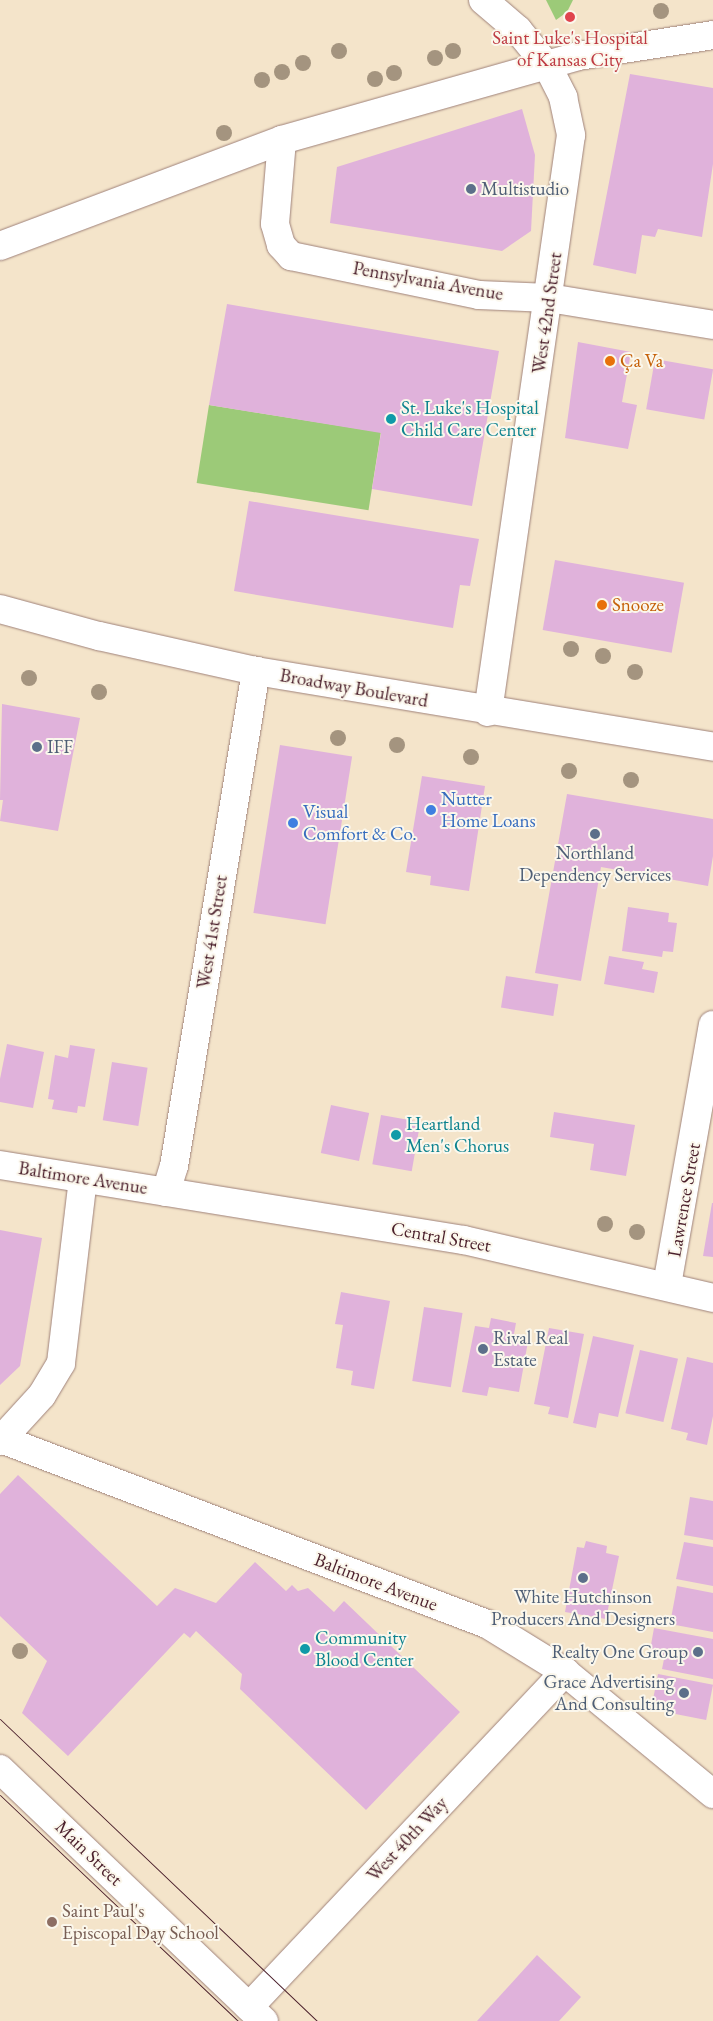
<!DOCTYPE html>
<html>
<head>
<meta charset="utf-8">
<style>
  body { margin:0 }
  #map { position:relative; width:713px; height:2021px; overflow:hidden; background:#f4e4ca; font-family:"EB Garamond",serif }
  div>[style] { position:absolute }
  .green>* { inset:0; background:#9cca78; transform-origin:0 0 }
  .building>* { inset:0; background:#e0b2db; transform-origin:0 0 }
  .roads { filter:drop-shadow(0 0 1px #9f827a) drop-shadow(0 0 1px #9f827a) }
  .minor>* { height:28px; margin:-14px; padding:0 14px; transform-origin:14px; border-radius:14px; background:#fff }
  .major>* { height:28px; margin:-14px; padding:0 14px; transform-origin:14px; border-radius:14px; background:#fff }
  .tram>* { height:1px; margin:-0.5px; padding:0 0.5px; transform-origin:0.5px; border-radius:0.5px; background:#4a1f2b }
  .trees>* { width:16px; height:16px; margin:-8px; border-radius:50%; background:#a4947f }
  .dots>* { width:14px; height:14px; translate:-50% -50%; box-sizing:border-box; border:2px solid #fbf7ec; border-radius:50% }
  span { translate:-50% -50%; white-space:nowrap; text-align:center; line-height:1.15; -webkit-text-stroke:4px #fbf7ec; paint-order:stroke }
  .health-label { font-size:19px; color:#be3a42 }
  .service-label { font-size:19px; color:#4e5e75 }
  .left { translate:0 -50%; text-align:left }
  .right { translate:-100% -50%; text-align:right }
  .street-label { font-size:19px; color:#4a1f2b }
  .food-label { font-size:19px; color:#c56008 }
  .culture-label { font-size:19px; color:#0d838f }
  .shop-label { font-size:19px; color:#366cbe }
  .education-label { font-size:19px; color:#785e54 }
</style>
</head>
<body>
<div id="map">
  <div class="green">
    <i style="clip-path:polygon(546px 0,573px 0,567px 12px,556px 20px)"></i>
    <i style="left:209px;top:405px;width:174px;height:79px;rotate:9deg"></i>
  </div>
  <div class="building">
    <i style="clip-path:polygon(630px 74px,713px 88px,713px 164px,702px 237px,658px 229px,655px 237px,642px 235px,636px 274px,593px 265px)"></i>
    <i style="clip-path:polygon(522px 109px,535px 155px,531px 231px,502px 251px,330px 223px,337px 167px)"></i>
    <i style="clip-path:polygon(227px 304px,499px 351px,472px 506px,372px 489px,381px 433px,209px 405px)"></i>
    <i style="clip-path:polygon(578px 342px,631px 352px,622px 402px,637px 405px,628px 449px,565px 438px)"></i>
    <i style="left:655px;top:359px;width:59px;height:51px;rotate:10deg"></i>
    <i style="clip-path:polygon(249px 501px,479px 539px,470px 586px,460px 585px,453px 628px,234px 591px)"></i>
    <i style="left:555px;top:560px;width:131px;height:71px;rotate:10deg"></i>
    <i style="clip-path:polygon(2px 704px,80px 718px,58px 831px,0 821px,3px 800px,0 800px)"></i>
    <i style="left:280px;top:745px;width:73px;height:170px;rotate:9deg"></i>
    <i style="clip-path:polygon(422px 776px,485px 786px,469px 891px,430px 885px,431px 876px,406px 872px)"></i>
    <i style="clip-path:polygon(567px 794px,713px 819px,713px 856px,708px 886px,601px 867px,581px 981px,535px 973px)"></i>
    <i style="clip-path:polygon(628px 907px,669px 913px,668px 922px,677px 923px,673px 952px,663px 951px,662px 957px,622px 951px)"></i>
    <i style="clip-path:polygon(609px 956px,644px 962px,642px 969px,658px 972px,654px 993px,604px 984px)"></i>
    <i style="left:506px;top:976px;width:53px;height:32px;rotate:9deg"></i>
    <i style="clip-path:polygon(7px 1044px,44px 1052px,33px 1108px,0 1102px,0 1079px)"></i>
    <i style="clip-path:polygon(70px 1045px,95px 1049px,85px 1107px,78px 1106px,77px 1113px,52px 1109px,54px 1100px,48px 1099px,55px 1055px,68px 1058px)"></i>
    <i style="left:112px;top:1062px;width:36px;height:59px;rotate:9deg"></i>
    <i style="left:331px;top:1105px;width:39px;height:49px;rotate:12deg"></i>
    <i style="clip-path:polygon(554px 1112px,635px 1125px,626px 1176px,590px 1170px,594px 1144px,550px 1137px)"></i>
    <i style="left:381px;top:1115px;width:40px;height:50px;rotate:10deg"></i>
    <i style="clip-path:polygon(712px 1203px,713px 1203px,713px 1257px,703px 1256px)"></i>
    <i style="clip-path:polygon(0 1230px,42px 1238px,20px 1366px,0 1385px)"></i>
    <i style="clip-path:polygon(341px 1292px,390px 1301px,374px 1389px,351px 1385px,353px 1371px,336px 1368px,343px 1325px,335px 1324px)"></i>
    <i style="left:424px;top:1307px;width:39px;height:75px;rotate:9deg"></i>
    <i style="clip-path:polygon(491px 1318px,516px 1323px,514px 1334px,529px 1336px,519px 1392px,489px 1387px,487px 1396px,462px 1392px,475px 1326px,489px 1328px)"></i>
    <i style="clip-path:polygon(549px 1328px,584px 1334px,568px 1418px,548px 1414px,550px 1407px,534px 1404px)"></i>
    <i style="clip-path:polygon(593px 1336px,634px 1345px,618px 1417px,599px 1413px,596px 1428px,573px 1423px)"></i>
    <i style="left:640px;top:1350px;width:39px;height:65px;rotate:13deg"></i>
    <i style="clip-path:polygon(687px 1357px,713px 1363px,713px 1416px,707px 1445px,686px 1440px,688px 1433px,671px 1429px)"></i>
    <i style="clip-path:polygon(18px 1475px,157px 1606px,175px 1588px,216px 1603px,255px 1562px,286px 1591px,292px 1585px,298px 1591px,308px 1588px,334px 1612px,344px 1601px,460px 1712px,366px 1810px,240px 1689px,242px 1674px,196px 1631px,190px 1638px,184px 1633px,68px 1756px,22px 1713px,47px 1661px,0 1616px,0 1494px)"></i>
    <i style="clip-path:polygon(690px 1497px,713px 1501px,713px 1540px,684px 1535px)"></i>
    <i style="clip-path:polygon(586px 1541px,607px 1546px,606px 1553px,619px 1556px,606px 1619px,565px 1612px,577px 1547px,584px 1548px)"></i>
    <i style="clip-path:polygon(684px 1542px,713px 1547px,713px 1586px,676px 1579px)"></i>
    <i style="clip-path:polygon(677px 1586px,713px 1593px,713px 1632px,670px 1624px)"></i>
    <i style="clip-path:polygon(654px 1628px,713px 1639px,713px 1679px,662px 1669px,664px 1659px,649px 1656px)"></i>
    <i style="left:658px;top:1674px;width:56px;height:36px;rotate:11deg"></i>
    <i style="clip-path:polygon(537px 1955px,581px 1997px,559px 2021px,477px 2021px)"></i>
  </div>
  <div class="roads">
    <div class="minor">
      <i style="left:483px;top:0;width:46px;rotate:40.6deg"></i>
      <i style="left:518px;top:30px;width:48px;rotate:51deg"></i>
      <i style="left:548px;top:67px;width:34px;rotate:63deg"></i>
      <i style="left:563px;top:97px;width:39px;rotate:78deg"></i>
      <i style="left:571px;top:135px;width:583px;rotate:98.19deg"></i>
      <i style="left:282px;top:140px;width:84px;rotate:94.8deg"></i>
      <i style="left:275px;top:224px;width:22px;rotate:74deg"></i>
      <i style="left:281px;top:245px;width:15px;rotate:48deg"></i>
      <i style="left:291px;top:256px;width:192px;rotate:11.7deg"></i>
      <i style="left:479px;top:295px;width:70px;rotate:2.5deg"></i>
      <i style="left:549px;top:298px;width:166px;rotate:9.3deg"></i>
      <i style="left:0;top:246px;width:301px;rotate:-20.6deg"></i>
      <i style="left:282px;top:140px;width:308px;rotate:-15.8deg"></i>
      <i style="left:578px;top:56px;width:137px;rotate:-8.8deg"></i>
      <i style="left:0;top:1165px;width:470px;rotate:9.2deg"></i>
      <i style="left:464px;top:1240px;width:256px;rotate:13.1deg"></i>
      <i style="left:166px;top:1192px;width:27px;rotate:-73deg"></i>
      <i style="left:174px;top:1166px;width:502px;rotate:-80.59deg"></i>
      <i style="left:667px;top:1285px;width:264px;rotate:-80deg"></i>
      <i style="left:1px;top:1439px;width:520px;rotate:20.84deg"></i>
      <i style="left:487px;top:1624px;width:92px;rotate:31.6deg"></i>
      <i style="left:565px;top:1672px;width:192px;rotate:39.5deg"></i>
      <i style="left:0;top:1441px;width:62px;rotate:-47.6deg"></i>
      <i style="left:42px;top:1395px;width:37px;rotate:-59deg"></i>
      <i style="left:61px;top:1363px;width:185px;rotate:-83.2deg"></i>
      <i style="left:249px;top:2007px;width:461px;rotate:-46.7deg"></i>
    </div>
    <div class="major">
      <i style="left:0;top:609px;width:103px;rotate:15.3deg"></i>
      <i style="left:99px;top:636px;width:161px;rotate:12.6deg"></i>
      <i style="left:256px;top:671px;width:463px;rotate:9.4deg"></i>
      <i style="left:0;top:1769px;width:365px;rotate:43.7deg"></i>
    </div>
  </div>
  <div class="tram">
    <i style="left:0;top:1719px;width:438px;rotate:43.6deg"></i>
    <i style="left:0;top:1795px;width:328px;rotate:43.5deg"></i>
  </div>
  <div class="trees">
    <i style="left:661px;top:11px"></i>
    <i style="left:339px;top:51px"></i>
    <i style="left:453px;top:51px"></i>
    <i style="left:435px;top:58px"></i>
    <i style="left:303px;top:63px"></i>
    <i style="left:282px;top:72px"></i>
    <i style="left:394px;top:73px"></i>
    <i style="left:375px;top:79px"></i>
    <i style="left:262px;top:80px"></i>
    <i style="left:224px;top:133px"></i>
    <i style="left:571px;top:649px"></i>
    <i style="left:603px;top:656px"></i>
    <i style="left:635px;top:672px"></i>
    <i style="left:29px;top:678px"></i>
    <i style="left:99px;top:692px"></i>
    <i style="left:338px;top:738px"></i>
    <i style="left:397px;top:745px"></i>
    <i style="left:471px;top:757px"></i>
    <i style="left:569px;top:771px"></i>
    <i style="left:631px;top:780px"></i>
    <i style="left:605px;top:1224px"></i>
    <i style="left:637px;top:1232px"></i>
    <i style="left:20px;top:1651px"></i>
  </div>
  <div class="dots">
    <i style="left:570px;top:17px;background:#e0444e"></i>
    <i style="left:471px;top:189px;background:#5c6f8a"></i>
    <i style="left:610px;top:361px;background:#e8710a"></i>
    <i style="left:391px;top:419px;background:#0f9aa8"></i>
    <i style="left:602px;top:605px;background:#e8710a"></i>
    <i style="left:37px;top:747px;background:#5c6f8a"></i>
    <i style="left:431px;top:810px;background:#3f7fe0"></i>
    <i style="left:293px;top:823px;background:#3f7fe0"></i>
    <i style="left:595px;top:834px;background:#5c6f8a"></i>
    <i style="left:396px;top:1135px;background:#0f9aa8"></i>
    <i style="left:483px;top:1349px;background:#5c6f8a"></i>
    <i style="left:583px;top:1578px;background:#5c6f8a"></i>
    <i style="left:305px;top:1649px;background:#0f9aa8"></i>
    <i style="left:698px;top:1652px;background:#5c6f8a"></i>
    <i style="left:684px;top:1693px;background:#5c6f8a"></i>
    <i style="left:52px;top:1922px;background:#8d6e63"></i>
  </div>
  <div class="health-label">
    <span style="left:570px;top:49px">Saint Luke's Hospital<br>of Kansas City</span>
  </div>
  <div class="service-label">
    <span class="left" style="left:481px;top:189px">Multistudio</span>
    <span class="left" style="left:47px;top:747px">IFF</span>
    <span style="left:595px;top:864px">Northland<br>Dependency Services</span>
    <span class="left" style="left:493px;top:1349px">Rival Real<br>Estate</span>
    <span style="left:583px;top:1608px">White Hutchinson<br>Producers And Designers</span>
    <span class="right" style="left:688px;top:1652px">Realty One Group</span>
    <span class="right" style="left:674px;top:1693px">Grace Advertising<br>And Consulting</span>
  </div>
  <div class="street-label">
    <span style="left:428px;top:281px;rotate:10deg">Pennsylvania Avenue</span>
    <span style="left:547px;top:313px;rotate:-82deg">West 42nd Street</span>
    <span style="left:354px;top:688px;rotate:10deg">Broadway Boulevard</span>
    <span style="left:212px;top:932px;rotate:-81deg">West 41st Street</span>
    <span style="left:83px;top:1178px;rotate:9deg">Baltimore Avenue</span>
    <span style="left:684px;top:1200px;rotate:-80deg">Lawrence Street</span>
    <span style="left:441px;top:1237px;rotate:10deg">Central Street</span>
    <span style="left:376px;top:1582px;rotate:21deg">Baltimore Avenue</span>
    <span style="left:407px;top:1839px;rotate:-47deg">West 40th Way</span>
    <span style="left:89px;top:1853px;rotate:44deg">Main Street</span>
  </div>
  <div class="food-label">
    <span class="left" style="left:620px;top:361px">Ça Va</span>
    <span class="left" style="left:612px;top:605px">Snooze</span>
  </div>
  <div class="culture-label">
    <span class="left" style="left:401px;top:419px">St. Luke's Hospital<br>Child Care Center</span>
    <span class="left" style="left:406px;top:1135px">Heartland<br>Men's Chorus</span>
    <span class="left" style="left:315px;top:1649px">Community<br>Blood Center</span>
  </div>
  <div class="shop-label">
    <span class="left" style="left:441px;top:810px">Nutter<br>Home Loans</span>
    <span class="left" style="left:303px;top:823px">Visual<br>Comfort &amp; Co.</span>
  </div>
  <div class="education-label">
    <span class="left" style="left:62px;top:1922px">Saint Paul's<br>Episcopal Day School</span>
  </div>
</div>
</body>
</html>
